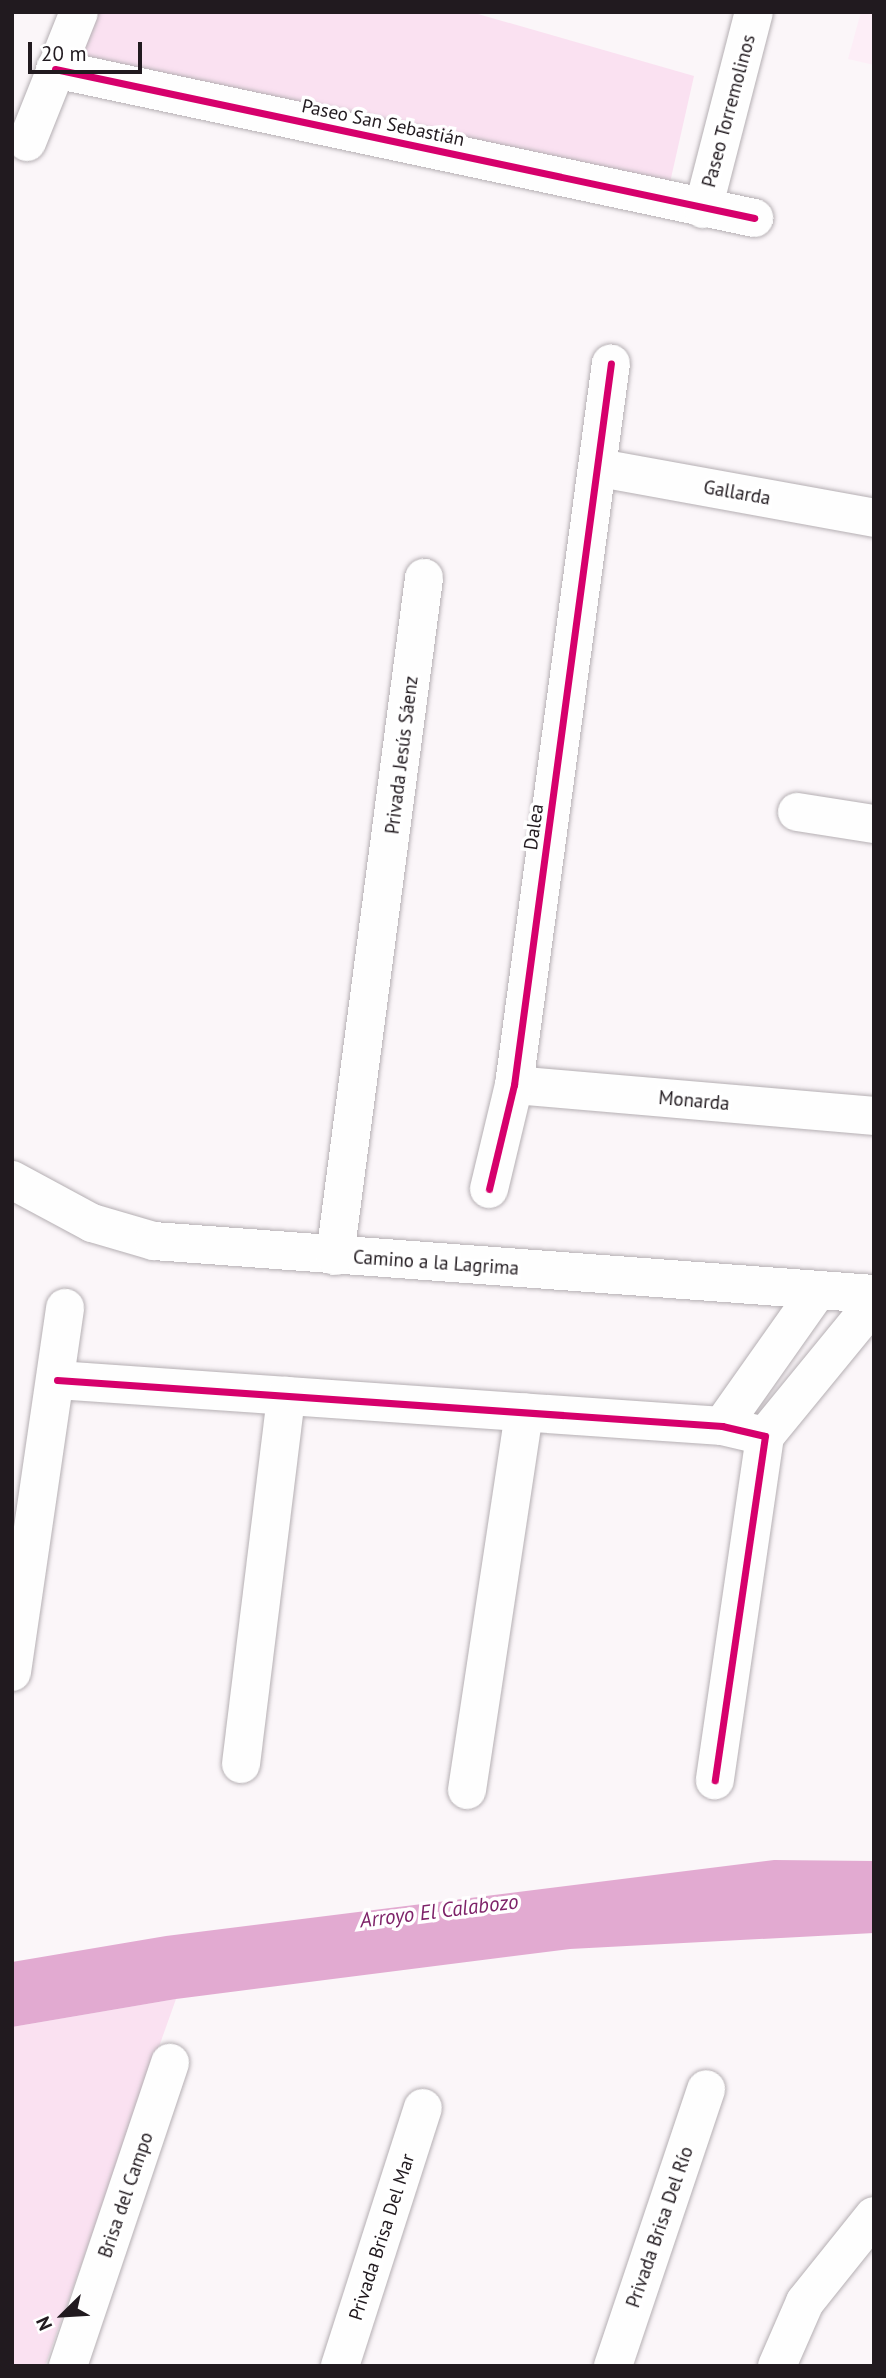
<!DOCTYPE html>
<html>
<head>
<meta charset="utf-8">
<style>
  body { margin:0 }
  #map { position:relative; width:886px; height:2378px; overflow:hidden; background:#fbf6f9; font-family:"PT Sans",sans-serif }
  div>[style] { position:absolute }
  .built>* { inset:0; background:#fdeef7 }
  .green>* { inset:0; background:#fae1f1 }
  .water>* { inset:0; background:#e2aad1 }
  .roads { filter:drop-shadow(0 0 2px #b5afb3) drop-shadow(0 0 2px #b5afb3) }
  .minor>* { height:38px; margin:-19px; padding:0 19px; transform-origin:19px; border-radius:19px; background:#fefefe }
  .cycleway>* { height:7px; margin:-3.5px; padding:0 3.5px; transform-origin:3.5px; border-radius:3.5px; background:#d6006c }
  span { translate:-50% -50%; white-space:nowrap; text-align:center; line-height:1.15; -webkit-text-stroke:7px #fff; paint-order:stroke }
  .street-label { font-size:19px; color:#211a1f }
  .water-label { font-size:21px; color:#7e2369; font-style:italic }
  .frame { position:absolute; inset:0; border:14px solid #211a1f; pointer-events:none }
  .north { position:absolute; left:28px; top:2280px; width:70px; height:70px; -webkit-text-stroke:5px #fff; paint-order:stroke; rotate:246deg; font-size:19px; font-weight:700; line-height:28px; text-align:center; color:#211a1f }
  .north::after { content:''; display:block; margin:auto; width:24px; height:32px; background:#211a1f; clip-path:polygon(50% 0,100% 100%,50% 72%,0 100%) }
  .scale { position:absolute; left:28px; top:42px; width:114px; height:32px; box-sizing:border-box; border:4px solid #211a1f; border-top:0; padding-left:9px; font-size:21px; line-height:24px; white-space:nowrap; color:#211a1f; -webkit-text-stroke:5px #fff; paint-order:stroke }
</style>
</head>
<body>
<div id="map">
  <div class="built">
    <i style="clip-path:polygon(861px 12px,874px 12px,874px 65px,848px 59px)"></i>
  </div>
  <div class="green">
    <i style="clip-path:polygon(93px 12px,471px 12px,694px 76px,669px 187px,79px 54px)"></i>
    <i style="clip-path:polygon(176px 1999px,45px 2366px,12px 2366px,12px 2027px)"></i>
  </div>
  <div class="water">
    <i style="clip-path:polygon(774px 1860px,874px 1861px,874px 1933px,570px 1949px,176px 1999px,12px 2027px,12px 1962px,166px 1936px)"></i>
  </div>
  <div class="roads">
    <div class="minor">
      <i style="left:55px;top:69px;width:715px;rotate:12.03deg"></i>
      <i style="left:27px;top:142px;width:140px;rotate:-68.2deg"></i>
      <i style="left:703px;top:209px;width:203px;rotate:-75.5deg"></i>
      <i style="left:600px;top:468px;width:279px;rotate:10.3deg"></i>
      <i style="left:797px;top:812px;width:78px;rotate:8.9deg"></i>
      <i style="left:514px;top:1085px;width:361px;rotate:4.9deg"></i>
      <i style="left:12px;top:1180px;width:91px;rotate:28.3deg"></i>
      <i style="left:92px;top:1223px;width:65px;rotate:16.2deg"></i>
      <i style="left:154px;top:1241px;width:722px;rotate:4.21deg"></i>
      <i style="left:489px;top:1189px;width:107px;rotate:-76.5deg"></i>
      <i style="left:514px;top:1085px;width:728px;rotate:-82.35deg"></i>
      <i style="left:335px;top:1256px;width:684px;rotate:-82.52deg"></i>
      <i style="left:57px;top:1380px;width:667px;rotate:3.96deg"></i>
      <i style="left:722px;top:1426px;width:44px;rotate:13.1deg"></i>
      <i style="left:765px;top:1436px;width:348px;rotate:98.3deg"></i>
      <i style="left:722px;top:1426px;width:166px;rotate:-54.8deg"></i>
      <i style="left:765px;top:1436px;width:172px;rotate:-50.7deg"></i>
      <i style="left:12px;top:1672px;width:368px;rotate:-81.7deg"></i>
      <i style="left:241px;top:1764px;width:371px;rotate:-83deg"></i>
      <i style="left:467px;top:1790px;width:382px;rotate:-81.4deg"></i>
      <i style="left:68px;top:2366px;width:320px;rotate:-71.4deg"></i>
      <i style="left:340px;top:2366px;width:271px;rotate:-72.2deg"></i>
      <i style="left:613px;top:2366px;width:292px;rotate:-71.4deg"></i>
      <i style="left:777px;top:2366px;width:70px;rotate:-66.4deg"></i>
      <i style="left:805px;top:2302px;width:110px;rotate:-51.3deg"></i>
    </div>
  </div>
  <div class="cycleway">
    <i style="left:55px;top:69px;width:715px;rotate:12.03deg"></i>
    <i style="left:489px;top:1189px;width:107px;rotate:-76.5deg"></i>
    <i style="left:514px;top:1085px;width:728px;rotate:-82.35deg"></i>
    <i style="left:57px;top:1380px;width:667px;rotate:3.96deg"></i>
    <i style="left:722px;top:1426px;width:44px;rotate:13.1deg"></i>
    <i style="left:765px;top:1436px;width:348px;rotate:98.3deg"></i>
  </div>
  <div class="street-label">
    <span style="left:729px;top:111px;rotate:-75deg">Paseo Torremolinos</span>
    <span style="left:383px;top:123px;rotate:12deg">Paseo San Sebastián</span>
    <span style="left:737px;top:493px;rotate:10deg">Gallarda</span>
    <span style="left:402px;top:755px;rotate:-83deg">Privada Jesús Sáenz</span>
    <span style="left:534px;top:827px;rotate:-82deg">Dalea</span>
    <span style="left:694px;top:1101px;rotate:5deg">Monarda</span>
    <span style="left:436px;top:1263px;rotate:4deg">Camino a la Lagrima</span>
    <span style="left:126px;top:2195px;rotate:-71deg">Brisa del Campo</span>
    <span style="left:660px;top:2227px;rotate:-71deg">Privada Brisa Del Río</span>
    <span style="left:382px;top:2237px;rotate:-72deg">Privada Brisa Del Mar</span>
  </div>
  <div class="water-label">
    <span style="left:439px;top:1911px;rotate:-7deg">Arroyo El Calabozo</span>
  </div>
  <div class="frame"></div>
  <div class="north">N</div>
  <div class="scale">20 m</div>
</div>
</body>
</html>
